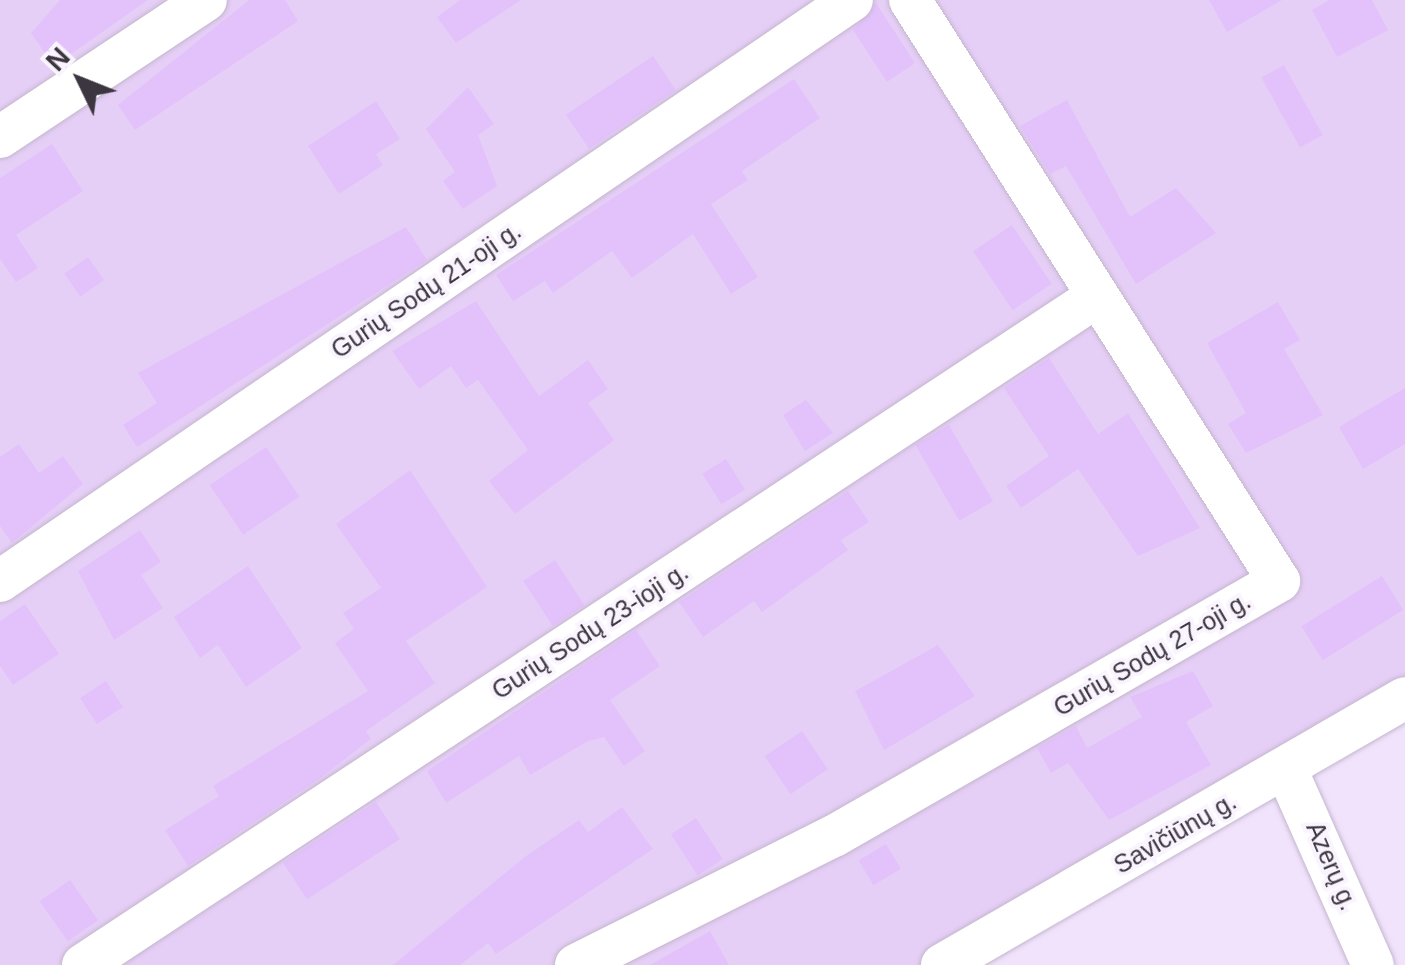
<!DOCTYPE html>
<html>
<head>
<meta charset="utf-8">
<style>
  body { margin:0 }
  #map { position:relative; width:1405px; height:965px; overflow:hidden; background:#f1e3fc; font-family:Arial,sans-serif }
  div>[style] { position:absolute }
  .green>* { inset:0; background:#e6cff7 }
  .building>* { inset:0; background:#e3c2fb; transform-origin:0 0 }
  .roads { filter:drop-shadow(0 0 2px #c4b6ce) drop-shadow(0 0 2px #c4b6ce) }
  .minor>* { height:42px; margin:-21px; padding:0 21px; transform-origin:21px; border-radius:21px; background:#fff }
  span { translate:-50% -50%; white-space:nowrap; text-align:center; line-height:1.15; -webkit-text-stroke:8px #faf4fe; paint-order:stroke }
  .street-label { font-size:25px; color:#3b363f }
  .north { position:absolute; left:30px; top:30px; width:100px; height:100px; -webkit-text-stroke:8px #faf4fe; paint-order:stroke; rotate:313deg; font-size:28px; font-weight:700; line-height:40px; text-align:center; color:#3b363f }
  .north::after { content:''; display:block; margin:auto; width:35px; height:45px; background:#3b363f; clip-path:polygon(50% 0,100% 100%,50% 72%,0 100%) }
</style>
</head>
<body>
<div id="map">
  <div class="green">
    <i style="clip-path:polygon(0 0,1405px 0,1405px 682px,919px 965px,0 965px)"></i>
  </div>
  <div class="building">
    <i style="clip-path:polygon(60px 0,148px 0,54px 66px,31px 33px)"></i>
    <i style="clip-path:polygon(249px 0,285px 0,298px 21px,135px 130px,118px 105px)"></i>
    <i style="clip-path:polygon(460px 0,521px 0,456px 43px,437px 17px)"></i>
    <i style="clip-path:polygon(1209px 0,1282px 0,1227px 32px)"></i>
    <i style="clip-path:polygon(1329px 0,1372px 0,1388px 30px,1337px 57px,1312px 10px)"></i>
    <i style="clip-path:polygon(876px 3px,915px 63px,887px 82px,853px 30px)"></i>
    <i style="left:653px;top:56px;width:41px;height:105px;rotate:56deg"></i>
    <i style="left:1284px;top:65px;width:80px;height:26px;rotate:61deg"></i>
    <i style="clip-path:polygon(794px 79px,820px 118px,742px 171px,748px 180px,711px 204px,758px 277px,731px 294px,693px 234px,632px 278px,612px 251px,553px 293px,545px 281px,513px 301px,496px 275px)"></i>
    <i style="clip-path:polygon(468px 87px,494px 124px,478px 135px,497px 186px,463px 209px,443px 181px,455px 172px,426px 129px)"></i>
    <i style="clip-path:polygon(1067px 100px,1130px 217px,1176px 188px,1216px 233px,1136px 284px,1066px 166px,1050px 174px,1020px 126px)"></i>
    <i style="clip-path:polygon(376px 101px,400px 139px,376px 154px,383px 165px,339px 194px,308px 146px)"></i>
    <i style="clip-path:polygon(52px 144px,83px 191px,16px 235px,38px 268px,16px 282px,0 259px,0 178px)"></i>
    <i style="left:1012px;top:225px;width:71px;height:47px;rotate:56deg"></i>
    <i style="clip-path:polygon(406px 227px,427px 260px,137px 447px,123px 425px,157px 403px,138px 373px)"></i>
    <i style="left:88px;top:257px;width:28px;height:29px;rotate:55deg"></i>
    <i style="clip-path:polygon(476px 301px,539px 396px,588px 360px,608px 389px,588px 403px,614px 440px,515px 514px,489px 481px,528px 450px,478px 380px,466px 388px,451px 366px,419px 389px,392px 351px)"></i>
    <i style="clip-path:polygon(1278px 302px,1300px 340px,1284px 349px,1323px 415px,1246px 453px,1228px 424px,1246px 413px,1207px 343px)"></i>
    <i style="clip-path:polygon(1049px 358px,1098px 434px,1128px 413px,1200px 528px,1138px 556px,1078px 469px,1021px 508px,1006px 486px,1049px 456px,1004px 388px)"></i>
    <i style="clip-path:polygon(1405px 388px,1405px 444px,1363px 469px,1339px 427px)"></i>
    <i style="clip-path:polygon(806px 400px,833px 433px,805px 451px,783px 415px)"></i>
    <i style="left:949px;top:425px;width:88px;height:39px;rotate:60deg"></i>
    <i style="clip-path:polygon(19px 444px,39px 473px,63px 456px,83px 484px,12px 543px,0 526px,0 457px)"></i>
    <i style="left:266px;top:447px;width:60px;height:68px;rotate:56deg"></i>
    <i style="left:726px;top:459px;width:36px;height:28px;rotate:58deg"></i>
    <i style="clip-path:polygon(410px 470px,487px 587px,406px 641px,435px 683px,366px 731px,371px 739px,319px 779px,188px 866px,165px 830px,219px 796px,213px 786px,368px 691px,335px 643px,354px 629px,343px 613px,381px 588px,336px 524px)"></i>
    <i style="clip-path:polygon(848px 491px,869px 522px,841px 540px,848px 550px,762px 612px,754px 601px,703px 637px,679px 602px)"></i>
    <i style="clip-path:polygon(140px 530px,161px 562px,141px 575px,163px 608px,114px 640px,78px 571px)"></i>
    <i style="left:555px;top:560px;width:54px;height:38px;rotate:57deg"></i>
    <i style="clip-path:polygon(248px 566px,302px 648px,246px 687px,218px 645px,200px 658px,174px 617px)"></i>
    <i style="left:1382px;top:576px;width:40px;height:95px;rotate:58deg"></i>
    <i style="clip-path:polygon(25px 604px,59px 654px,13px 685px,0 666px,0 621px)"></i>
    <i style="clip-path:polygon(636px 630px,660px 666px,610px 700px,645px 751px,624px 766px,604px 737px,588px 741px,530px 775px,519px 756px,446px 803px,427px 771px)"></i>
    <i style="clip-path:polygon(938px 645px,975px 696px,884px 750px,855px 691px)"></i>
    <i style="clip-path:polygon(1193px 671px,1213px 706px,1186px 722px,1211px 765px,1109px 820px,1068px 763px,1051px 773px,1037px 748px,1076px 726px,1087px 748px,1142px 717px,1130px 697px)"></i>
    <i style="left:106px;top:681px;width:31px;height:31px;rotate:57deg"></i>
    <i style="left:802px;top:731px;width:46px;height:45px;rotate:56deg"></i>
    <i style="left:376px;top:802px;width:44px;height:111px;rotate:57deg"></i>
    <i style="clip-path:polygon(622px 807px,653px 849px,496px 954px,488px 943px,460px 965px,393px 965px,526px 856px,579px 820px,588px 832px)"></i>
    <i style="left:696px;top:818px;width:49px;height:30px;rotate:57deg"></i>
    <i style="left:886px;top:844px;width:29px;height:32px;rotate:59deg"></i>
    <i style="left:70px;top:880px;width:49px;height:37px;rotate:55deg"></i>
    <i style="clip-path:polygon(710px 931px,729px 965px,650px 965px)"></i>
  </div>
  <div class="roads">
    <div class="minor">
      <i style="left:0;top:137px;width:247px;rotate:-33.6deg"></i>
      <i style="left:0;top:581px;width:1031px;rotate:-34.29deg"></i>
      <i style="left:1286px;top:769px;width:214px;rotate:66.1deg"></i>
      <i style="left:83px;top:965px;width:1213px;rotate:-33.4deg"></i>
      <i style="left:576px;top:965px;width:288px;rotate:-26.6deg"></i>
      <i style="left:834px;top:836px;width:513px;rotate:-29.81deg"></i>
      <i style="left:1279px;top:581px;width:688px;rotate:-122.42deg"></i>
      <i style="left:942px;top:965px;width:534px;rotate:-29.97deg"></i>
    </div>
  </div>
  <div class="street-label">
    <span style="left:426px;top:290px;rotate:-34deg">Gurių Sodų 21-oji g.</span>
    <span style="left:590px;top:631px;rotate:-33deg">Gurių Sodų 23-ioji g.</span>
    <span style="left:1152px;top:654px;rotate:-30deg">Gurių Sodų 27-oji g.</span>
    <span style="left:1175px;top:833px;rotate:-30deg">Savičiūnų g.</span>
    <span style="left:1332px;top:866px;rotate:67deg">Azerų g.</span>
  </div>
  <div class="north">N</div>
</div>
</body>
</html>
